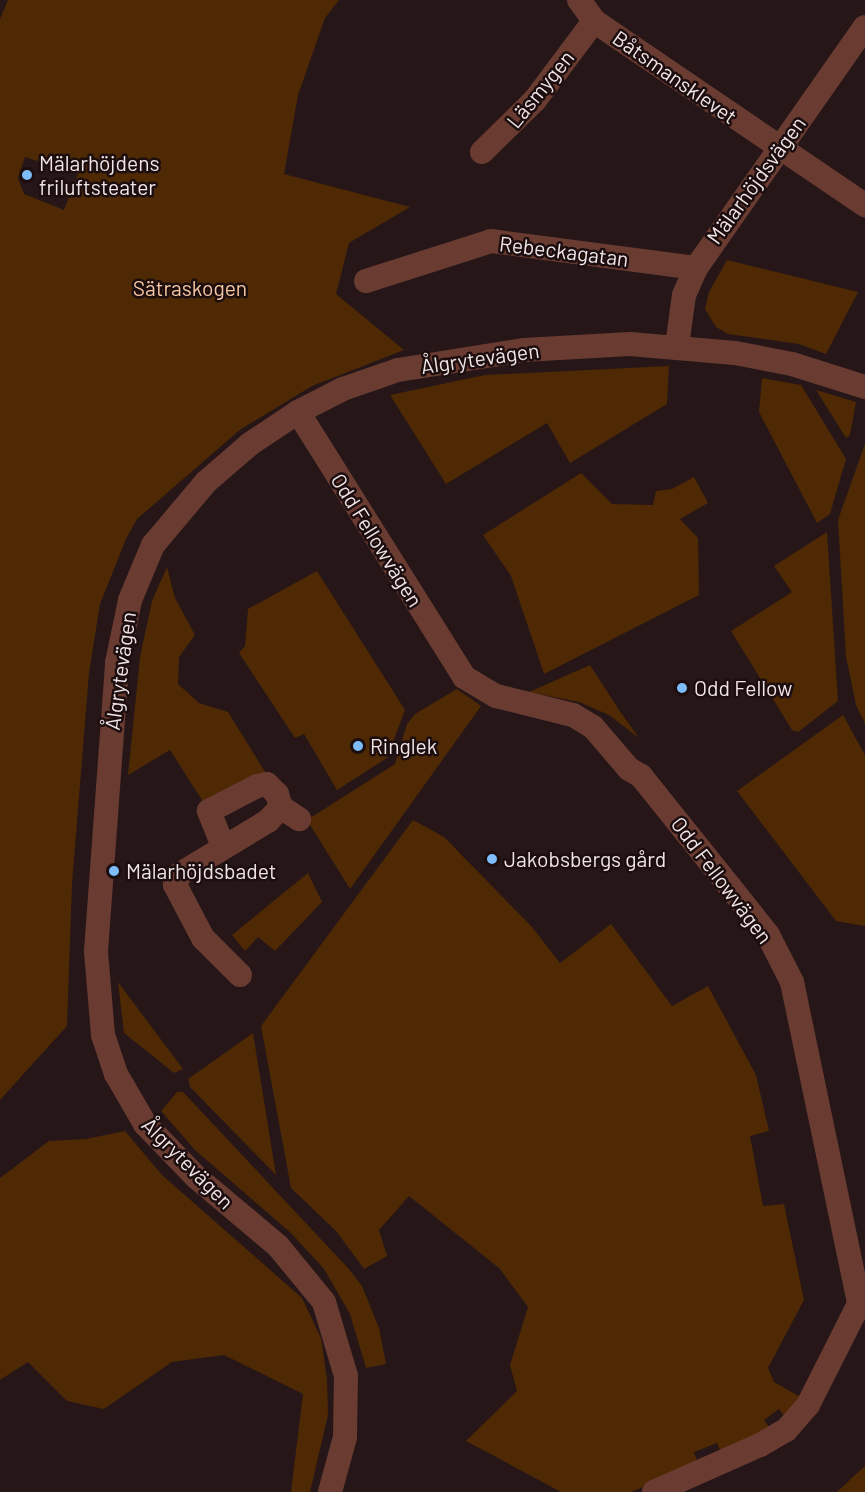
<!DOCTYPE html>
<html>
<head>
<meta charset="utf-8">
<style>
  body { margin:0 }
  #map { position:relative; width:865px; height:1492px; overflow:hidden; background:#261618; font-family:Barlow,sans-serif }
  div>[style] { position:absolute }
  .green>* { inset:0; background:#4e2904 }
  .minor>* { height:24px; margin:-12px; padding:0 12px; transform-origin:12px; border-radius:12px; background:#6a3c31 }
  .dots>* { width:16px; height:16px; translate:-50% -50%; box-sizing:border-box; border:3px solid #1c0d0f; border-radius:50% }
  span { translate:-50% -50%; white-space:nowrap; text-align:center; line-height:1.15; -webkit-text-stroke:5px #1c0d0f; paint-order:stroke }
  .street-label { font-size:21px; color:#f0e4e5 }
  .poi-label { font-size:21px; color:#f0e4e5 }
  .left { translate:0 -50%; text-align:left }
  .park-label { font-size:21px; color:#f6c7a3 }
</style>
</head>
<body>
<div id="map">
  <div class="green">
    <i style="clip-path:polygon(evenodd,8px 0,339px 0,325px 18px,298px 95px,284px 174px,410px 207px,349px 243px,336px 294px,404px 350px,312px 386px,241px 429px,137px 519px,126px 539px,100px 604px,89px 673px,72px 884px,67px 1026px,0 1100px,0 19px,8px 0,25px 157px,78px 174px,64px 210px,24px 194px,18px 178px,25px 157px)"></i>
    <i style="clip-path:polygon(727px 260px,858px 292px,826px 354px,799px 344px,728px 334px,716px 327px,705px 309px,709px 292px)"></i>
    <i style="clip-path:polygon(669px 366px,667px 404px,570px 463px,547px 423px,446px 484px,390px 395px,485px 375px)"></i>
    <i style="clip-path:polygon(762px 378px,801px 385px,846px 459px,830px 514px,817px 523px,759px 412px)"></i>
    <i style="clip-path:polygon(816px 390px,856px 402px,850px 435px,846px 438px)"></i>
    <i style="clip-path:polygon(865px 444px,865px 724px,856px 705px,846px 657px,838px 520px)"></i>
    <i style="clip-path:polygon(581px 473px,612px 504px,653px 505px,656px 491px,672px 489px,694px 477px,708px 503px,680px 519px,698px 538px,699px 595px,544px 674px,511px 576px,483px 535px)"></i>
    <i style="clip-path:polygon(827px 532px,838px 701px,798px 732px,792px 730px,731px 631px,792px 592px,774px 566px)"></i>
    <i style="clip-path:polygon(167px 567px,175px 598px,195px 635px,179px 657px,178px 684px,199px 703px,228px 712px,267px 775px,209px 811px,170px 750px,128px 775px,140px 657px,152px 601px)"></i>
    <i style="clip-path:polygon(317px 571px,405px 710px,387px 758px,337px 790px,304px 734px,295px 738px,239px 653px,245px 646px,248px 609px)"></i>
    <i style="clip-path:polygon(590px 665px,619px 710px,639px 738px,609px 715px,579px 702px,529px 692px)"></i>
    <i style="clip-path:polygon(457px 689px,481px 706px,350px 889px,307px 820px,395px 764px,407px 724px,415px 714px)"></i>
    <i style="clip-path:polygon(843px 715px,865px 755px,865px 926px,836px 921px,737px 791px)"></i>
    <i style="clip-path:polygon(413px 820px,444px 837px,532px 927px,560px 963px,611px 924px,672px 1006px,708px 986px,756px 1075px,769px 1131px,750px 1136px,763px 1206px,784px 1204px,804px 1300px,768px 1368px,774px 1382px,806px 1400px,787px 1420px,779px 1409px,764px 1420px,772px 1431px,722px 1455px,717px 1443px,694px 1452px,698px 1464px,631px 1492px,561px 1492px,466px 1441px,517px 1391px,510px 1365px,528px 1307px,499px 1268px,409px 1196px,379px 1230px,387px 1256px,364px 1269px,336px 1231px,291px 1188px,261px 1026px)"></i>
    <i style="clip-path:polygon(308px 873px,322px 902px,275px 951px,258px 937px,245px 951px,232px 935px)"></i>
    <i style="clip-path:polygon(118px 982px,183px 1069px,174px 1073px,124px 1033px)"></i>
    <i style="clip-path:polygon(253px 1033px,276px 1175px,190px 1087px,188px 1079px)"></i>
    <i style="clip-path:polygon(177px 1092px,183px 1092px,348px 1268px,362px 1286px,379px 1328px,386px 1364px,366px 1368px,350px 1314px,324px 1269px,291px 1233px,195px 1150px,161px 1111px)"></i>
    <i style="clip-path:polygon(125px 1131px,162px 1175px,302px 1298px,321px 1338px,327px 1379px,328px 1415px,310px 1492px,291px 1492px,303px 1394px,224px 1355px,172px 1362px,104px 1409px,67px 1401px,28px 1362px,0 1380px,0 1178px,49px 1141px,86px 1139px)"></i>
    <i style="clip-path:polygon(865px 1466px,865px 1492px,837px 1492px,854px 1476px)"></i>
  </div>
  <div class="minor">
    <i style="left:579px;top:0;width:26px;rotate:54deg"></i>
    <i style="left:594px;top:21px;width:328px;rotate:34.2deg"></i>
    <i style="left:482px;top:152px;width:74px;rotate:-44.5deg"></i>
    <i style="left:535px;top:100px;width:99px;rotate:-53.2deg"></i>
    <i style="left:366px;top:281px;width:131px;rotate:-17.7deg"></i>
    <i style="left:491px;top:241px;width:207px;rotate:7.5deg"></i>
    <i style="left:677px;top:346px;width:51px;rotate:-82.2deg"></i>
    <i style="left:684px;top:295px;width:30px;rotate:-66deg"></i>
    <i style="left:696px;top:268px;width:294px;rotate:-55deg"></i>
    <i style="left:298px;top:412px;width:313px;rotate:57.9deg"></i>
    <i style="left:464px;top:677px;width:37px;rotate:31deg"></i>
    <i style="left:496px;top:696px;width:79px;rotate:13.9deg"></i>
    <i style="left:573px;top:715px;width:23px;rotate:31deg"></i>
    <i style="left:593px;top:727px;width:55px;rotate:49.4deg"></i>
    <i style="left:629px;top:769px;width:14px;rotate:30deg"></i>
    <i style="left:641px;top:776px;width:142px;rotate:51.3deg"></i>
    <i style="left:730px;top:887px;width:61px;rotate:51.6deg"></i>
    <i style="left:768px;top:935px;width:53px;rotate:62.9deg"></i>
    <i style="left:792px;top:982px;width:329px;rotate:78.2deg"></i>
    <i style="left:859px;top:1304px;width:113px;rotate:116.8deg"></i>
    <i style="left:808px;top:1405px;width:33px;rotate:131deg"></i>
    <i style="left:786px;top:1430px;width:30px;rotate:150deg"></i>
    <i style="left:760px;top:1445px;width:116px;rotate:156.1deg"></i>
    <i style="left:223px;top:846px;width:38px;rotate:-112deg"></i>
    <i style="left:209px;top:811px;width:54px;rotate:-27.5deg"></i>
    <i style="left:257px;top:786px;width:10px;rotate:-11deg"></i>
    <i style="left:267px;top:784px;width:14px;rotate:45deg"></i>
    <i style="left:277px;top:794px;width:14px;rotate:73deg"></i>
    <i style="left:281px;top:807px;width:22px;rotate:34deg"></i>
    <i style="left:240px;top:975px;width:52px;rotate:-135deg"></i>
    <i style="left:203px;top:938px;width:60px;rotate:-117.8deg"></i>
    <i style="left:175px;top:885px;width:12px;rotate:-66deg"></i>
    <i style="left:180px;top:874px;width:103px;rotate:-31.1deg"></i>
    <i style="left:268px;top:821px;width:19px;rotate:-47deg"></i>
    <i style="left:330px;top:1492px;width:57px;rotate:-74.7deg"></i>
    <i style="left:345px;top:1437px;width:61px;rotate:-89.1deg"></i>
    <i style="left:346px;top:1376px;width:77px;rotate:-106.6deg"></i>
    <i style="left:324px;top:1302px;width:72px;rotate:-129.4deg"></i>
    <i style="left:278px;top:1246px;width:107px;rotate:-139.9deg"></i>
    <i style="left:196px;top:1177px;width:74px;rotate:-133.9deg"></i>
    <i style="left:145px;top:1124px;width:58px;rotate:-120.1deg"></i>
    <i style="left:116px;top:1074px;width:41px;rotate:-108.4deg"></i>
    <i style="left:103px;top:1035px;width:84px;rotate:-94.8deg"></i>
    <i style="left:96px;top:951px;width:289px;rotate:-85.8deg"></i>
    <i style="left:117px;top:663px;width:64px;rotate:-78.3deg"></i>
    <i style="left:130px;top:600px;width:60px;rotate:-67.3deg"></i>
    <i style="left:153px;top:545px;width:82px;rotate:-49.9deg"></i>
    <i style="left:206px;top:482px;width:58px;rotate:-40.8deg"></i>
    <i style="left:250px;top:444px;width:58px;rotate:-33.7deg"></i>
    <i style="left:298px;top:412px;width:51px;rotate:-27.1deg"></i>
    <i style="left:343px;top:389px;width:58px;rotate:-19.1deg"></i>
    <i style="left:398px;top:370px;width:128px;rotate:-9deg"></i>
    <i style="left:524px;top:350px;width:106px;rotate:-3.2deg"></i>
    <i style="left:630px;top:344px;width:105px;rotate:4.9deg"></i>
    <i style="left:735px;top:353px;width:58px;rotate:10.9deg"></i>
    <i style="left:792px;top:364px;width:77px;rotate:17.5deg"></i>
  </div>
  <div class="dots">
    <i style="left:27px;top:175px;background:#7fbdfa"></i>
    <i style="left:682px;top:688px;background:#7fbdfa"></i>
    <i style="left:358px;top:746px;background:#7fbdfa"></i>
    <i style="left:492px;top:859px;background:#7fbdfa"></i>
    <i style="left:114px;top:871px;background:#7fbdfa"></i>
  </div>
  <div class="street-label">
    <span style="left:675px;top:77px;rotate:35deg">Båtsmansklevet</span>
    <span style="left:540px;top:89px;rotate:-51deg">Läsmygen</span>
    <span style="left:756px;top:180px;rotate:-54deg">Mälarhöjdsvägen</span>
    <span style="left:564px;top:251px;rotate:7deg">Rebeckagatan</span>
    <span style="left:480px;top:358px;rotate:-8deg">Ålgrytevägen</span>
    <span style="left:377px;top:540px;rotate:58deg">Odd Fellowvägen</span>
    <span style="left:120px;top:671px;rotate:-82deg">Ålgrytevägen</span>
    <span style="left:722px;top:880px;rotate:53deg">Odd Fellowvägen</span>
    <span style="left:188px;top:1163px;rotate:45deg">Ålgrytevägen</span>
  </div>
  <div class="poi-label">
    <span class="left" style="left:39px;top:175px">Mälarhöjdens<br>friluftsteater</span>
    <span class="left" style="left:694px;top:688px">Odd Fellow</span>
    <span class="left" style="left:370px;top:746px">Ringlek</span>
    <span class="left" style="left:504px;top:859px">Jakobsbergs gård</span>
    <span class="left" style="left:126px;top:871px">Mälarhöjdsbadet</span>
  </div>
  <div class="park-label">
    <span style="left:190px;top:288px">Sätraskogen</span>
  </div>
</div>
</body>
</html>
